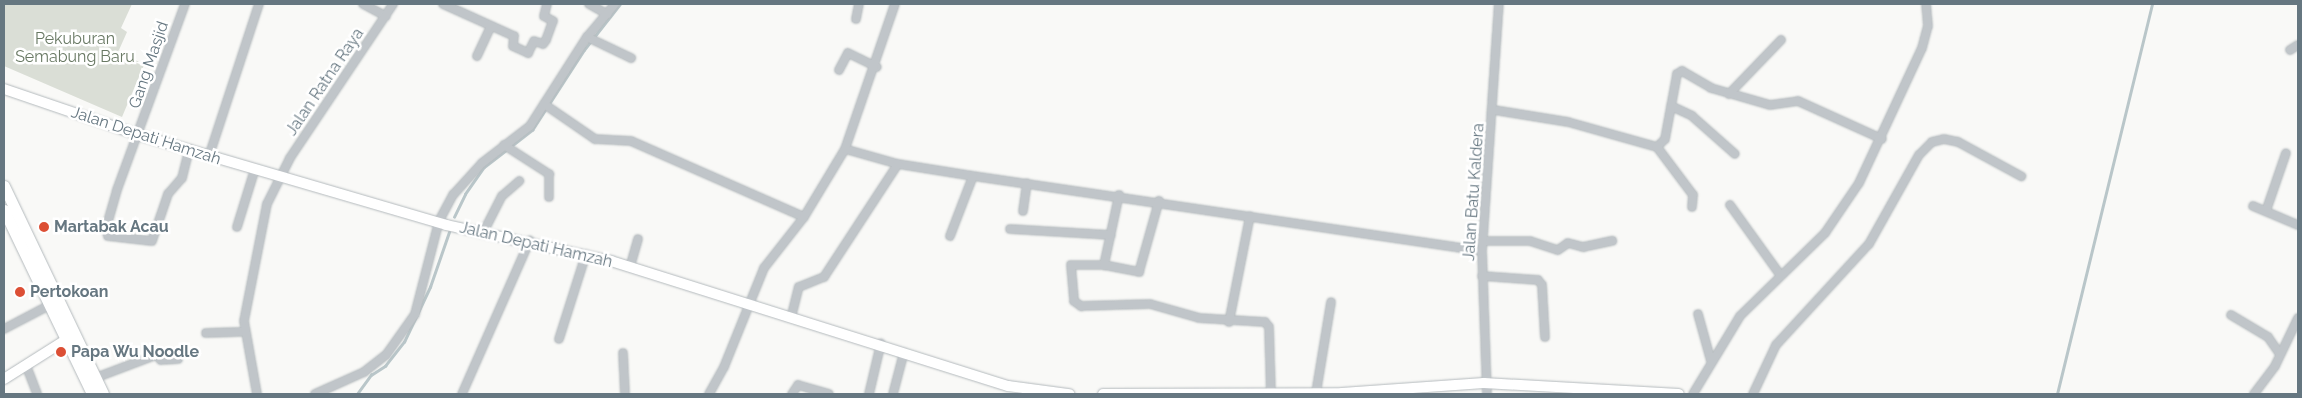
<!DOCTYPE html>
<html>
<head>
<meta charset="utf-8">
<style>
  body { margin:0 }
  #map { position:relative; width:2302px; height:398px; overflow:hidden; background:#f9f9f7; font-family:Raleway,sans-serif }
  div>[style] { position:absolute }
  .green>* { inset:0; background:#daded6 }
  .stream>* { height:2.5px; margin:-1.25px; padding:0 1.25px; transform-origin:1.25px; border-radius:1.25px; background:#b9c6c9 }
  .roads { filter:drop-shadow(0 0 1px #b4babd) drop-shadow(0 0 1px #b4babd) }
  .minor>* { height:8px; margin:-4px; padding:0 4px; transform-origin:4px; border-radius:4px; background:#c0c5c9 }
  .major>* { height:10px; margin:-5px; padding:0 5px; transform-origin:5px; border-radius:5px; background:#fff }
  .highway>* { height:11px; margin:-5.5px; padding:0 5.5px; transform-origin:5.5px; border-radius:5.5px; background:#fff }
  .dots>* { width:14px; height:14px; translate:-50% -50%; box-sizing:border-box; border:2px solid #fff; border-radius:50% }
  span { translate:-50% -50%; white-space:nowrap; text-align:center; line-height:1.15; -webkit-text-stroke:5px #fff; paint-order:stroke }
  .park-label { font-size:16px; color:#697964 }
  .street-label { font-size:16px; color:#667781 }
  .poi-label { font-size:16px; color:#667781; font-weight:700 }
  .left { translate:0 -50%; text-align:left }
  .frame { position:absolute; inset:0; border:5px solid #667781; pointer-events:none }
</style>
</head>
<body>
<div id="map">
  <div class="green">
    <i style="clip-path:polygon(4px 4px,132px 4px,121px 28px,127px 32px,119px 50px,144px 65px,122px 117px,4px 66px)"></i>
  </div>
  <div class="stream">
    <i style="left:454px;top:217px;width:25px;rotate:-64deg"></i>
    <i style="left:465px;top:194px;width:33px;rotate:-55deg"></i>
    <i style="left:484px;top:167px;width:61px;rotate:-37.6deg"></i>
    <i style="left:532px;top:130px;width:95px;rotate:-57deg"></i>
    <i style="left:584px;top:50px;width:58px;rotate:-52deg"></i>
    <i style="left:357px;top:394px;width:24px;rotate:-54deg"></i>
    <i style="left:371px;top:375px;width:17px;rotate:-33deg"></i>
    <i style="left:385px;top:366px;width:31px;rotate:-52deg"></i>
    <i style="left:404px;top:342px;width:61px;rotate:-64.7deg"></i>
    <i style="left:430px;top:287px;width:58px;rotate:-70.9deg"></i>
    <i style="left:2057px;top:394px;width:401px;rotate:-76.3deg"></i>
  </div>
  <div class="roads">
    <div class="minor">
      <i style="left:185px;top:4px;width:198px;rotate:110.1deg"></i>
      <i style="left:117px;top:190px;width:40px;rotate:106deg"></i>
      <i style="left:106px;top:228px;width:8px;rotate:76deg"></i>
      <i style="left:108px;top:236px;width:44px;rotate:6.5deg"></i>
      <i style="left:152px;top:241px;width:50px;rotate:-71.2deg"></i>
      <i style="left:168px;top:194px;width:21px;rotate:-49deg"></i>
      <i style="left:182px;top:178px;width:29px;rotate:-76deg"></i>
      <i style="left:363px;top:4px;width:26px;rotate:28deg"></i>
      <i style="left:443px;top:4px;width:78px;rotate:24.3deg"></i>
      <i style="left:514px;top:36px;width:10px;rotate:96deg"></i>
      <i style="left:513px;top:46px;width:17px;rotate:25deg"></i>
      <i style="left:528px;top:53px;width:13px;rotate:-63deg"></i>
      <i style="left:534px;top:41px;width:9px;rotate:18deg"></i>
      <i style="left:543px;top:44px;width:5px;rotate:-53deg"></i>
      <i style="left:546px;top:40px;width:20px;rotate:-70deg"></i>
      <i style="left:553px;top:21px;width:10px;rotate:-151deg"></i>
      <i style="left:544px;top:16px;width:12px;rotate:-76deg"></i>
      <i style="left:589px;top:4px;width:21px;rotate:29deg"></i>
      <i style="left:856px;top:19px;width:15px;rotate:-79deg"></i>
      <i style="left:587px;top:37px;width:49px;rotate:25.5deg"></i>
      <i style="left:2290px;top:50px;width:9px;rotate:-32deg"></i>
      <i style="left:477px;top:56px;width:33px;rotate:-65deg"></i>
      <i style="left:839px;top:70px;width:19px;rotate:-62deg"></i>
      <i style="left:848px;top:53px;width:32px;rotate:26deg"></i>
      <i style="left:1729px;top:94px;width:75px;rotate:-46.1deg"></i>
      <i style="left:544px;top:104px;width:62px;rotate:34.5deg"></i>
      <i style="left:595px;top:139px;width:36px;rotate:3deg"></i>
      <i style="left:631px;top:141px;width:189px;rotate:23.7deg"></i>
      <i style="left:1671px;top:106px;width:23px;rotate:25deg"></i>
      <i style="left:1692px;top:116px;width:57px;rotate:41.5deg"></i>
      <i style="left:1494px;top:110px;width:75px;rotate:9.2deg"></i>
      <i style="left:1568px;top:122px;width:92px;rotate:15.7deg"></i>
      <i style="left:1657px;top:147px;width:11px;rotate:-45deg"></i>
      <i style="left:1665px;top:139px;width:66px;rotate:-79.5deg"></i>
      <i style="left:1677px;top:74px;width:6px;rotate:-31deg"></i>
      <i style="left:1682px;top:71px;width:34px;rotate:30deg"></i>
      <i style="left:1711px;top:88px;width:61px;rotate:16.1deg"></i>
      <i style="left:1770px;top:105px;width:28px;rotate:-8deg"></i>
      <i style="left:1798px;top:101px;width:92px;rotate:24.3deg"></i>
      <i style="left:504px;top:145px;width:54px;rotate:32.8deg"></i>
      <i style="left:549px;top:174px;width:23px;rotate:90deg"></i>
      <i style="left:1657px;top:147px;width:60px;rotate:53.1deg"></i>
      <i style="left:1693px;top:195px;width:12px;rotate:95deg"></i>
      <i style="left:845px;top:149px;width:55px;rotate:15.8deg"></i>
      <i style="left:898px;top:164px;width:76px;rotate:9.1deg"></i>
      <i style="left:973px;top:176px;width:514px;rotate:8.38deg"></i>
      <i style="left:209px;top:156px;width:160px;rotate:-71.8deg"></i>
      <i style="left:1119px;top:195px;width:72px;rotate:102.1deg"></i>
      <i style="left:1104px;top:265px;width:33px;rotate:180deg"></i>
      <i style="left:1071px;top:265px;width:36px;rotate:85deg"></i>
      <i style="left:1074px;top:301px;width:9px;rotate:36deg"></i>
      <i style="left:1081px;top:306px;width:69px;rotate:-1.7deg"></i>
      <i style="left:1150px;top:304px;width:51px;rotate:15.9deg"></i>
      <i style="left:1199px;top:318px;width:66px;rotate:3.5deg"></i>
      <i style="left:1265px;top:322px;width:6px;rotate:51deg"></i>
      <i style="left:1269px;top:327px;width:66px;rotate:88.3deg"></i>
      <i style="left:1730px;top:205px;width:87px;rotate:54.3deg"></i>
      <i style="left:2253px;top:206px;width:49px;rotate:22.9deg"></i>
      <i style="left:1023px;top:211px;width:28px;rotate:-82deg"></i>
      <i style="left:2266px;top:211px;width:61px;rotate:-71deg"></i>
      <i style="left:237px;top:227px;width:61px;rotate:-72.8deg"></i>
      <i style="left:1010px;top:229px;width:101px;rotate:3.4deg"></i>
      <i style="left:484px;top:231px;width:39px;rotate:-63deg"></i>
      <i style="left:502px;top:196px;width:23px;rotate:-41deg"></i>
      <i style="left:950px;top:236px;width:64px;rotate:-69deg"></i>
      <i style="left:1483px;top:241px;width:47px"></i>
      <i style="left:1530px;top:241px;width:29px;rotate:18deg"></i>
      <i style="left:1558px;top:250px;width:12px;rotate:-35deg"></i>
      <i style="left:1568px;top:243px;width:16px;rotate:15deg"></i>
      <i style="left:1583px;top:247px;width:30px;rotate:-12deg"></i>
      <i style="left:1104px;top:265px;width:36px;rotate:11deg"></i>
      <i style="left:1139px;top:272px;width:74px;rotate:-74.3deg"></i>
      <i style="left:630px;top:267px;width:29px;rotate:-74deg"></i>
      <i style="left:1482px;top:276px;width:56px;rotate:4.1deg"></i>
      <i style="left:1538px;top:280px;width:6px;rotate:51deg"></i>
      <i style="left:1542px;top:285px;width:52px;rotate:86.7deg"></i>
      <i style="left:1698px;top:314px;width:49px;rotate:74.5deg"></i>
      <i style="left:2231px;top:315px;width:43px;rotate:30.7deg"></i>
      <i style="left:2268px;top:337px;width:21px;rotate:55deg"></i>
      <i style="left:791px;top:318px;width:32px;rotate:-76deg"></i>
      <i style="left:799px;top:287px;width:27px;rotate:-22deg"></i>
      <i style="left:824px;top:277px;width:135px;rotate:-56.8deg"></i>
      <i style="left:1229px;top:322px;width:108px;rotate:-78.8deg"></i>
      <i style="left:4px;top:329px;width:52px;rotate:-27.6deg"></i>
      <i style="left:206px;top:333px;width:38px;rotate:-2deg"></i>
      <i style="left:559px;top:339px;width:89px;rotate:-72.4deg"></i>
      <i style="left:623px;top:353px;width:41px;rotate:87.2deg"></i>
      <i style="left:26px;top:365px;width:31px;rotate:69deg"></i>
      <i style="left:95px;top:378px;width:65px;rotate:-20.7deg"></i>
      <i style="left:156px;top:355px;width:7px;rotate:45deg"></i>
      <i style="left:161px;top:360px;width:17px;rotate:-3deg"></i>
      <i style="left:1316px;top:393px;width:92px;rotate:-80.6deg"></i>
      <i style="left:257px;top:394px;width:74px;rotate:-100.1deg"></i>
      <i style="left:244px;top:321px;width:119px;rotate:-78.9deg"></i>
      <i style="left:267px;top:204px;width:51px;rotate:-63.4deg"></i>
      <i style="left:290px;top:158px;width:185px;rotate:-56.2deg"></i>
      <i style="left:315px;top:394px;width:54px;rotate:-24.2deg"></i>
      <i style="left:364px;top:372px;width:28px;rotate:-38deg"></i>
      <i style="left:386px;top:355px;width:50px;rotate:-54.7deg"></i>
      <i style="left:415px;top:314px;width:96px;rotate:-75.5deg"></i>
      <i style="left:439px;top:221px;width:30px;rotate:-62deg"></i>
      <i style="left:453px;top:195px;width:43px;rotate:-47.8deg"></i>
      <i style="left:482px;top:163px;width:61px;rotate:-37.6deg"></i>
      <i style="left:530px;top:126px;width:106px;rotate:-57.4deg"></i>
      <i style="left:587px;top:37px;width:43px;rotate:-49.7deg"></i>
      <i style="left:462px;top:394px;width:168px;rotate:-66.2deg"></i>
      <i style="left:709px;top:394px;width:31px;rotate:-61deg"></i>
      <i style="left:724px;top:367px;width:107px;rotate:-68deg"></i>
      <i style="left:764px;top:268px;width:65px;rotate:-51.9deg"></i>
      <i style="left:804px;top:217px;width:79px;rotate:-58.9deg"></i>
      <i style="left:845px;top:149px;width:153px;rotate:-71deg"></i>
      <i style="left:792px;top:394px;width:11px;rotate:-56deg"></i>
      <i style="left:798px;top:385px;width:32px;rotate:16deg"></i>
      <i style="left:869px;top:394px;width:52px;rotate:-76.8deg"></i>
      <i style="left:893px;top:394px;width:43px;rotate:-75.3deg"></i>
      <i style="left:1487px;top:394px;width:143px;rotate:-92deg"></i>
      <i style="left:1482px;top:251px;width:248px;rotate:-86.1deg"></i>
      <i style="left:1693px;top:394px;width:91px;rotate:-58.9deg"></i>
      <i style="left:1740px;top:316px;width:119px;rotate:-44.3deg"></i>
      <i style="left:1825px;top:233px;width:60px;rotate:-55.8deg"></i>
      <i style="left:1859px;top:183px;width:149px;rotate:-65deg"></i>
      <i style="left:1922px;top:48px;width:23px;rotate:-75deg"></i>
      <i style="left:1928px;top:26px;width:22px;rotate:-95deg"></i>
      <i style="left:1753px;top:394px;width:54px;rotate:-64.9deg"></i>
      <i style="left:1776px;top:345px;width:137px;rotate:-47.4deg"></i>
      <i style="left:1869px;top:244px;width:102px;rotate:-60.7deg"></i>
      <i style="left:1919px;top:155px;width:18px;rotate:-45deg"></i>
      <i style="left:1932px;top:142px;width:12px;rotate:-14deg"></i>
      <i style="left:1944px;top:139px;width:14px;rotate:12deg"></i>
      <i style="left:1958px;top:142px;width:72px;rotate:28.4deg"></i>
      <i style="left:2254px;top:394px;width:35px;rotate:-53deg"></i>
      <i style="left:2275px;top:366px;width:53px;rotate:-64.4deg"></i>
    </div>
    <div class="major">
      <i style="left:4px;top:89px;width:143px;rotate:18.8deg"></i>
      <i style="left:139px;top:135px;width:320px;rotate:16.3deg"></i>
      <i style="left:446px;top:225px;width:169px;rotate:12.3deg"></i>
      <i style="left:611px;top:261px;width:416px;rotate:17.5deg"></i>
      <i style="left:1008px;top:386px;width:62px;rotate:7.5deg"></i>
      <i style="left:4px;top:379px;width:80px;rotate:-32.3deg"></i>
      <i style="left:1103px;top:394px;width:239px;rotate:-0.2deg"></i>
      <i style="left:1342px;top:393px;width:142px;rotate:-4deg"></i>
      <i style="left:1484px;top:383px;width:195px;rotate:3.2deg"></i>
    </div>
    <div class="highway">
      <i style="left:4px;top:186px;width:230px;rotate:64.5deg"></i>
      <i style="left:4px;top:210px;width:204px;rotate:64.4deg"></i>
    </div>
  </div>
  <div class="dots">
    <i style="left:44px;top:227px;background:#dc4f35"></i>
    <i style="left:20px;top:292px;background:#dc4f35"></i>
    <i style="left:61px;top:352px;background:#dc4f35"></i>
  </div>
  <div class="park-label">
    <span style="left:75px;top:48px">Pekuburan<br>Semabung Baru</span>
  </div>
  <div class="street-label">
    <span style="left:149px;top:65px;rotate:-71deg">Gang Masjid</span>
    <span style="left:325px;top:82px;rotate:-56deg">Jalan Ratna Raya</span>
    <span style="left:146px;top:136px;rotate:18deg">Jalan Depati Hamzah</span>
    <span style="left:1474px;top:192px;rotate:-86deg">Jalan Batu Kaldera</span>
    <span style="left:536px;top:245px;rotate:13deg">Jalan Depati Hamzah</span>
  </div>
  <div class="poi-label">
    <span class="left" style="left:54px;top:227px">Martabak Acau</span>
    <span class="left" style="left:30px;top:292px">Pertokoan</span>
    <span class="left" style="left:71px;top:352px">Papa Wu Noodle</span>
  </div>
  <div class="frame"></div>
</div>
</body>
</html>
